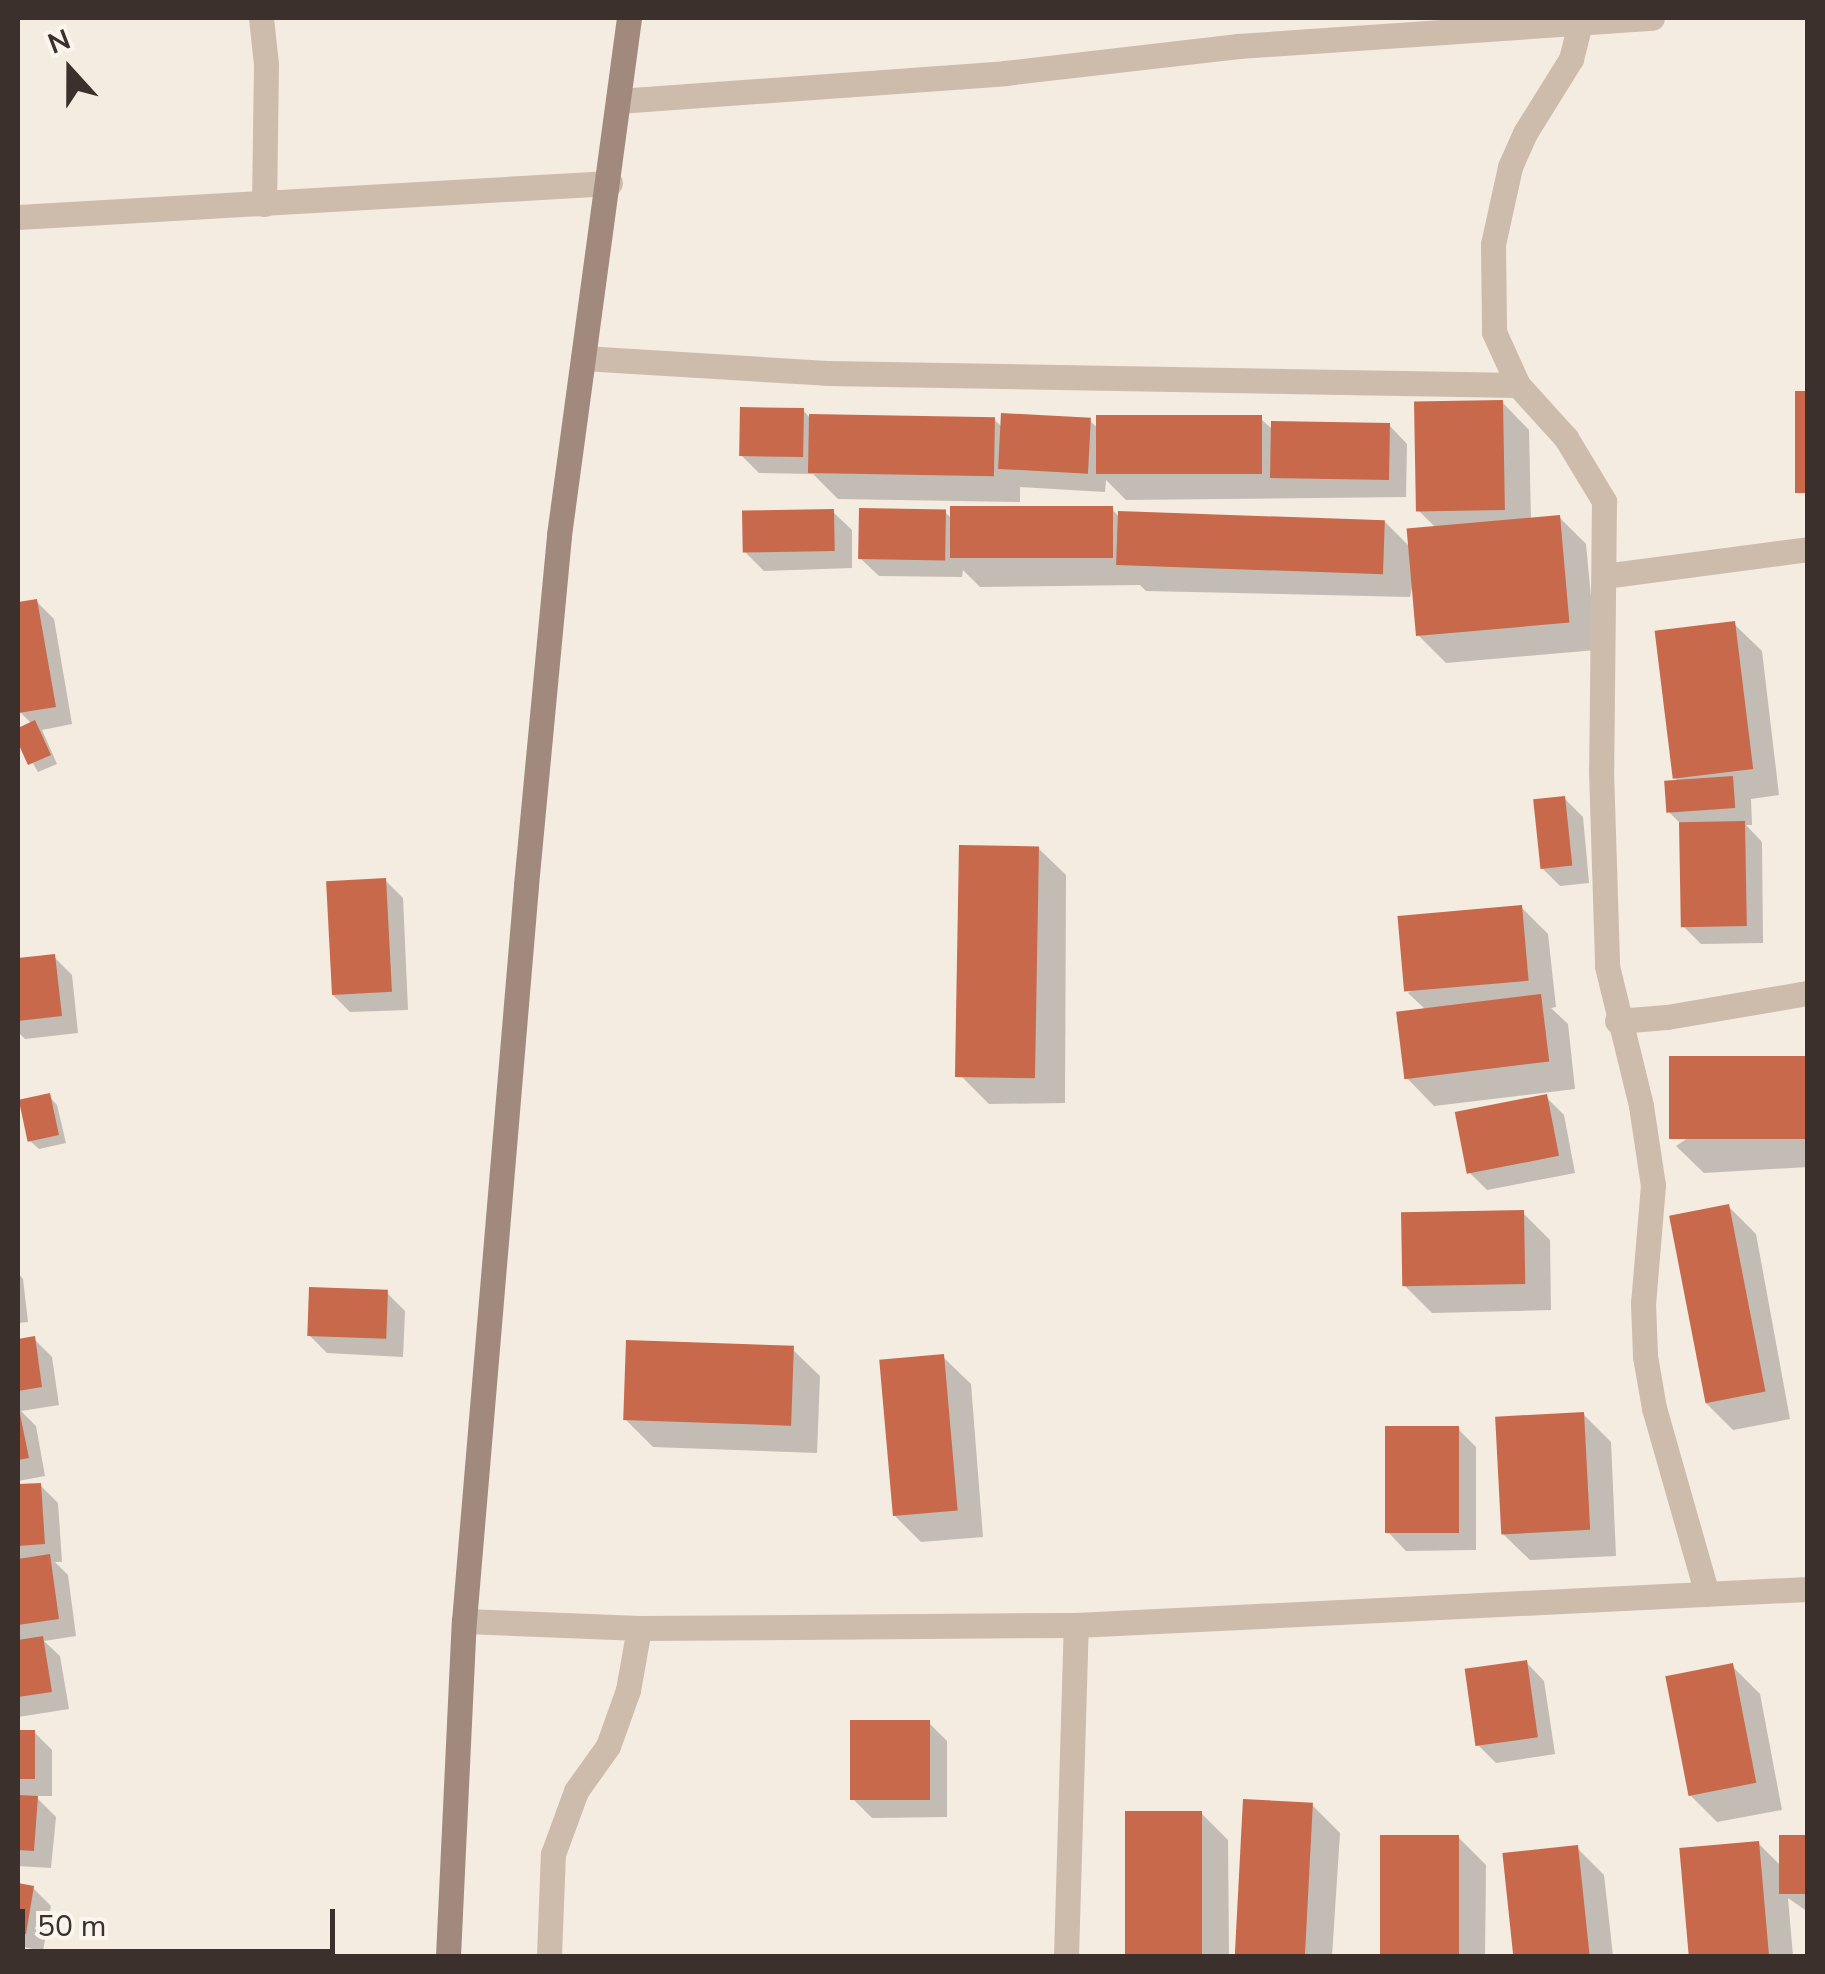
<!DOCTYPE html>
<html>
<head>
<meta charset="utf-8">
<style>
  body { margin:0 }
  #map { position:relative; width:1825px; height:1974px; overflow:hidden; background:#f4ebe1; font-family:"Nunito Sans",sans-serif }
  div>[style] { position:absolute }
  .shadow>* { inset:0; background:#0003 }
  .building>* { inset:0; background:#c8694b; transform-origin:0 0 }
  .street>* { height:25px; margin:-12.5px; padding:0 12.5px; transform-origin:12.5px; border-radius:12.5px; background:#cdbbac }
  .secondary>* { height:25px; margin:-12.5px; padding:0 12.5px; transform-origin:12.5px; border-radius:12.5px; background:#a18a7d }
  span { translate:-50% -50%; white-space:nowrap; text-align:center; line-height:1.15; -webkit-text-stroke:10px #fbf5ee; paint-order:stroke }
  .frame { position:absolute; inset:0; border:20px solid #3b302b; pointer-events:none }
  .north { position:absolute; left:20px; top:20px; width:100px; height:100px; -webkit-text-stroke:8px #fbf5ee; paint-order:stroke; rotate:339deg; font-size:28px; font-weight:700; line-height:40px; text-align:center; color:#3b302b }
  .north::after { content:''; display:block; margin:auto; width:35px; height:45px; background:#3b302b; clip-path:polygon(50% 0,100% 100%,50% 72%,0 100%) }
  .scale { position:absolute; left:20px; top:1909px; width:315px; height:45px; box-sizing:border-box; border:5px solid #3b302b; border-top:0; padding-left:12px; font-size:30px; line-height:35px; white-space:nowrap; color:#3b302b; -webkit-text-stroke:8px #fbf5ee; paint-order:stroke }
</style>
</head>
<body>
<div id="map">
  <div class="shadow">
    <i style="clip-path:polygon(1502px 402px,1529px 430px,1531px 520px,1559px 517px,1586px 544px,1596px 650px,1446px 663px,1419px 636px,1414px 577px,1410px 597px,1146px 591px,1140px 585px,980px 587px,963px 570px,962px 577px,879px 576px,860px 558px,945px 512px,952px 519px,1112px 509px,1120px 518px,1384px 521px,1411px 548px,1436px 528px,1419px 511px)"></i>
    <i style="clip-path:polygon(803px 410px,809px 417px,994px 419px,1003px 428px,1090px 421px,1099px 429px,1261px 419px,1273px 430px,1389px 425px,1407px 444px,1406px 497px,1126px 500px,1106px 480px,1105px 492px,1020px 487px,1020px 502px,838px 499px,813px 474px,759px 473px,741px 455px)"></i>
    <i style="clip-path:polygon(833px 512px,852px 530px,852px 568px,764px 571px,745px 552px)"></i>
    <i style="clip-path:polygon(36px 601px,54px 619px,72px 724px,42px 730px,57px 764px,38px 772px,18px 737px,18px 731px,32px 724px,20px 712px,18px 701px,18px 604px)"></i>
    <i style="clip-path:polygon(1734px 624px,1762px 651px,1779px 795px,1751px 799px,1752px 825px,1746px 825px,1762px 842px,1763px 943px,1701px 944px,1683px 926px,1681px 824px,1669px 812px,1680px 783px,1675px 778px)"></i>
    <i style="clip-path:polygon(1564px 798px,1583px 817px,1589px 883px,1560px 886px,1542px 868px)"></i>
    <i style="clip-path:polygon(1038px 848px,1066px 875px,1065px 1103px,989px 1104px,961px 1076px)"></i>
    <i style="clip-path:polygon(385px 880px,403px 898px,408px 1010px,350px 1012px,332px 994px)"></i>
    <i style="clip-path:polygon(1521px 907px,1548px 934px,1556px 1007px,1551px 1008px,1568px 1024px,1575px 1089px,1434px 1106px,1407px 1078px,1426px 1010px,1408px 993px)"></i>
    <i style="clip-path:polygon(54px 957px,72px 975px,78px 1033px,25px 1039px,18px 1032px,18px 961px)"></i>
    <i style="clip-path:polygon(1808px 1058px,1808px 1167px,1704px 1173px,1676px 1146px)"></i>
    <i style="clip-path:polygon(49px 1096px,57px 1105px,66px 1143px,39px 1149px,30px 1141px)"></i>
    <i style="clip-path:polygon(1546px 1097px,1564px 1115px,1575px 1173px,1487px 1190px,1469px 1172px)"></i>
    <i style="clip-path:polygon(1728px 1206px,1756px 1234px,1790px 1419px,1733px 1430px,1706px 1403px)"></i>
    <i style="clip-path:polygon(1523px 1213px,1550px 1240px,1551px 1310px,1432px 1313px,1404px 1285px)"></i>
    <i style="clip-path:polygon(18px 1273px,23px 1279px,28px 1322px,18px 1323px)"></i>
    <i style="clip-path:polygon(387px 1293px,405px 1311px,403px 1357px,327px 1353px,309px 1335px)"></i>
    <i style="clip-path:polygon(34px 1339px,52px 1357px,59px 1405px,21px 1411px,36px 1426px,45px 1476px,18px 1481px,18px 1342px)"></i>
    <i style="clip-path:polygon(792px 1349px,820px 1376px,817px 1453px,653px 1447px,625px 1419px)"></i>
    <i style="clip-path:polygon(943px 1357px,971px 1384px,983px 1537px,921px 1542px,894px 1515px)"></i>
    <i style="clip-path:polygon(1583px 1414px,1611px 1442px,1616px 1556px,1530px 1560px,1502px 1533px)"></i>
    <i style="clip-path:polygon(1458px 1429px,1476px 1447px,1476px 1550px,1406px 1551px,1388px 1532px)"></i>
    <i style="clip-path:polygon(40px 1485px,58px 1503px,62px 1562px,55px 1562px,68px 1575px,76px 1636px,44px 1641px,60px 1656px,69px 1709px,18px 1717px,18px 1487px)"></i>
    <i style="clip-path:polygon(1526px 1662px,1544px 1681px,1555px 1754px,1496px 1763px,1478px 1745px)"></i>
    <i style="clip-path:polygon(1732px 1666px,1760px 1694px,1782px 1810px,1717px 1822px,1690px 1795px)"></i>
    <i style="clip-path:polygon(929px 1723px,947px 1741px,947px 1817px,872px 1818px,854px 1800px)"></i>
    <i style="clip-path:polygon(18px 1732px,34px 1732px,52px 1750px,52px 1796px,35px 1796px,56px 1817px,51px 1868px,18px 1866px)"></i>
    <i style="clip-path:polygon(1246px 1802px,1312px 1805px,1340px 1833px,1332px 1956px,1236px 1956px)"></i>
    <i style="clip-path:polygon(1128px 1813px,1201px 1813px,1228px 1840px,1229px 1956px,1128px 1956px)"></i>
    <i style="clip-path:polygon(1383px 1837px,1458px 1837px,1486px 1865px,1485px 1956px,1382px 1956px)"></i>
    <i style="clip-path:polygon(1808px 1837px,1808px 1912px,1788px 1898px,1793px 1956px,1691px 1956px,1681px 1850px,1758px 1843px,1783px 1868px)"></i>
    <i style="clip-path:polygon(1577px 1848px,1604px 1875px,1613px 1956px,1516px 1956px,1505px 1856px)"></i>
    <i style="clip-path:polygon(18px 1886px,33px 1888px,51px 1906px,43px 1951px,18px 1946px)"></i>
  </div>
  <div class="building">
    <i style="left:1795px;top:391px;width:13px;height:102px"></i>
    <i style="left:1503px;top:400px;width:110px;height:89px;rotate:89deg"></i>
    <i style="left:740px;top:407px;width:64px;height:49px;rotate:1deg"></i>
    <i style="left:1001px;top:413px;width:90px;height:56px;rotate:3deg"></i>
    <i style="left:809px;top:414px;width:186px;height:59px;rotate:1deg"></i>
    <i style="left:1096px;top:415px;width:166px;height:59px"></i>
    <i style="left:1271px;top:421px;width:119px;height:57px;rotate:1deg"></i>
    <i style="left:1113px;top:506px;width:52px;height:163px;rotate:90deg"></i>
    <i style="left:859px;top:508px;width:87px;height:51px;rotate:1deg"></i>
    <i style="left:834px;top:509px;width:42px;height:92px;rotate:89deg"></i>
    <i style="left:1118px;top:511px;width:267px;height:54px;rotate:2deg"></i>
    <i style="left:1560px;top:515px;width:108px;height:154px;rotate:85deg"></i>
    <i style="clip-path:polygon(37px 599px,56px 707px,18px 713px,18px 602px)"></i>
    <i style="left:1735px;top:621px;width:149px;height:81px;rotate:83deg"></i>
    <i style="clip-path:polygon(35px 720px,51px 755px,28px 765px,18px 743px,18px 728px)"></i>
    <i style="left:1733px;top:776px;width:32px;height:69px;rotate:86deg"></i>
    <i style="left:1565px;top:796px;width:70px;height:32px;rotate:84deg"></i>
    <i style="left:1745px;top:821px;width:105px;height:66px;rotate:89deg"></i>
    <i style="left:959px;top:845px;width:80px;height:232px;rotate:1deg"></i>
    <i style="left:386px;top:878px;width:114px;height:60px;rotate:87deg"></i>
    <i style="left:1522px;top:905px;width:76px;height:125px;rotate:85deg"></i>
    <i style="clip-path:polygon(55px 954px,62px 1016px,18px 1021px,18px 958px)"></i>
    <i style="left:1541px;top:994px;width:68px;height:146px;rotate:83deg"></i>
    <i style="left:1808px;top:1056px;width:83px;height:139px;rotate:90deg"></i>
    <i style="left:50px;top:1093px;width:43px;height:32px;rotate:78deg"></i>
    <i style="left:1547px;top:1094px;width:63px;height:94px;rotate:79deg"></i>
    <i style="left:1729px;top:1204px;width:191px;height:61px;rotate:79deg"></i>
    <i style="left:1524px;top:1210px;width:74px;height:123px;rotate:89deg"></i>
    <i style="left:309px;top:1287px;width:79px;height:49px;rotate:2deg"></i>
    <i style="clip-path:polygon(35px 1336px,42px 1387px,18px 1391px,18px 1339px)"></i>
    <i style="left:626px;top:1340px;width:168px;height:80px;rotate:2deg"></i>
    <i style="left:944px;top:1354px;width:157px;height:65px;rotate:85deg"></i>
    <i style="clip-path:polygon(19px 1409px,29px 1458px,18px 1460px,18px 1410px)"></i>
    <i style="left:1584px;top:1412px;width:118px;height:89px;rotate:87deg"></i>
    <i style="left:1385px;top:1426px;width:74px;height:107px"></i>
    <i style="clip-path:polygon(41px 1483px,45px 1544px,18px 1546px,18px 1484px)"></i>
    <i style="clip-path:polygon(50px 1554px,59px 1619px,18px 1625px,18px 1559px)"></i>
    <i style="clip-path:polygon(43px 1636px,52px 1692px,18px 1697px,18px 1640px)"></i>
    <i style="left:1527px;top:1660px;width:78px;height:63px;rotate:82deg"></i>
    <i style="left:1733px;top:1663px;width:122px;height:69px;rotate:79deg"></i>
    <i style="left:930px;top:1720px;width:80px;height:80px;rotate:90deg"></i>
    <i style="left:18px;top:1730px;width:17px;height:49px"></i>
    <i style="clip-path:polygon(18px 1795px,38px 1796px,34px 1851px,18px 1850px)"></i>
    <i style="left:1243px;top:1799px;width:70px;height:157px;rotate:3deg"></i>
    <i style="left:1125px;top:1811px;width:77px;height:145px"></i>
    <i style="left:1380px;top:1835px;width:79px;height:121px"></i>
    <i style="left:1808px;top:1835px;width:59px;height:29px;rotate:90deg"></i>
    <i style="left:1759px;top:1841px;width:115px;height:80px;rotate:85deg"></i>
    <i style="left:1578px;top:1845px;width:112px;height:76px;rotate:84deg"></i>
    <i style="clip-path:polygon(18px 1883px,34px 1886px,26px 1934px,18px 1933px)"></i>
  </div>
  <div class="street">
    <i style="left:261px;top:18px;width:46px;rotate:83.8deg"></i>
    <i style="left:266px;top:64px;width:140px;rotate:90.8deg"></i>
    <i style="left:1580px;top:23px;width:37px;rotate:104deg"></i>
    <i style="left:1571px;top:59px;width:87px;rotate:121.9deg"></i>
    <i style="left:1525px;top:133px;width:37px;rotate:114deg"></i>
    <i style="left:1510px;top:167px;width:79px;rotate:102.4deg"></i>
    <i style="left:1493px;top:244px;width:88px;rotate:89.3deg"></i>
    <i style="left:1494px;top:332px;width:58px;rotate:65.6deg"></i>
    <i style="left:1518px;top:385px;width:72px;rotate:47.8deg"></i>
    <i style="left:1566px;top:438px;width:74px;rotate:58.9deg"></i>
    <i style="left:1604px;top:501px;width:269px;rotate:90.6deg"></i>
    <i style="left:1601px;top:770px;width:196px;rotate:88.2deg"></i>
    <i style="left:1607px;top:966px;width:144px;rotate:76.3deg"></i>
    <i style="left:1641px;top:1106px;width:80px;rotate:81.4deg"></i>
    <i style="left:1653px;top:1185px;width:118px;rotate:94.8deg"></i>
    <i style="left:1643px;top:1303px;width:53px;rotate:87.8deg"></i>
    <i style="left:1645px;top:1356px;width:53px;rotate:80.2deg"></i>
    <i style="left:1654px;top:1408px;width:193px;rotate:74.1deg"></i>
    <i style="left:618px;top:101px;width:388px;rotate:-4.1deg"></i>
    <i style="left:1005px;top:73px;width:235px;rotate:-6.6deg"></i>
    <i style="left:1238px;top:46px;width:415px;rotate:-3.9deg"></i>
    <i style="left:18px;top:217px;width:593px;rotate:-3.29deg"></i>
    <i style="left:583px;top:358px;width:244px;rotate:3.5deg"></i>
    <i style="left:827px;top:373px;width:691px;rotate:0.99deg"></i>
    <i style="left:1604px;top:576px;width:206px;rotate:-7.5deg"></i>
    <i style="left:1617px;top:1021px;width:50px;rotate:-4.6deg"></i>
    <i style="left:1667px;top:1017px;width:143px;rotate:-9.7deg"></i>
    <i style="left:464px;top:1621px;width:175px;rotate:2.3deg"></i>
    <i style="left:639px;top:1628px;width:437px;rotate:-0.4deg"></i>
    <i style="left:1076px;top:1625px;width:733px;rotate:-2.82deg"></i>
    <i style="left:549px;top:1956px;width:102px;rotate:-87.8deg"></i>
    <i style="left:553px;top:1854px;width:67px;rotate:-69.9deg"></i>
    <i style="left:576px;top:1791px;width:55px;rotate:-54.6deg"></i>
    <i style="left:608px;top:1746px;width:59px;rotate:-70.3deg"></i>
    <i style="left:628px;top:1690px;width:63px;rotate:-79.9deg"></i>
    <i style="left:1066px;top:1956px;width:331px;rotate:-88.3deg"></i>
  </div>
  <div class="secondary">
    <i style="left:448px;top:1956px;width:335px;rotate:-87.3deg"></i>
    <i style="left:464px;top:1621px;width:739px;rotate:-85.18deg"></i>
    <i style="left:526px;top:885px;width:352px;rotate:-84.6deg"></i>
    <i style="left:559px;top:535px;width:522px;rotate:-82.29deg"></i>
  </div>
  <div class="frame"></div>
  <div class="north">N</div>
  <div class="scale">50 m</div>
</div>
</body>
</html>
